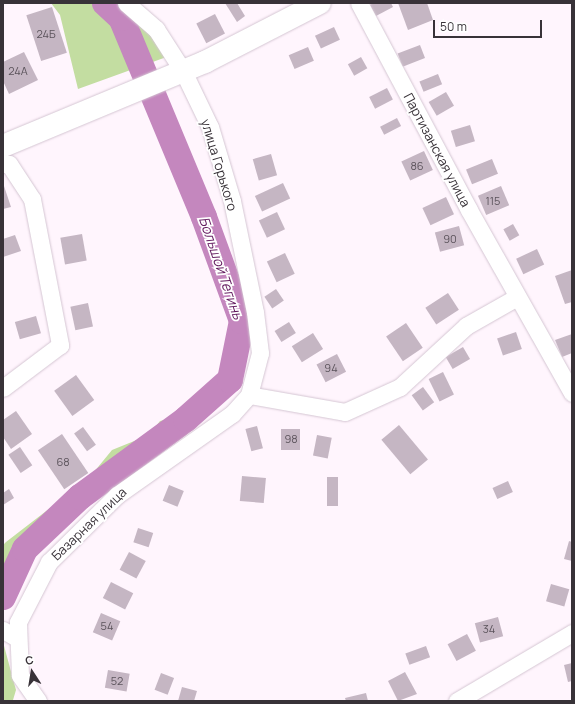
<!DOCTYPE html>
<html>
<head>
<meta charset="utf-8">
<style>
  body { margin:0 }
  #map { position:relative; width:575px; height:704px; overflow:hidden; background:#fff5fd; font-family:Manrope,sans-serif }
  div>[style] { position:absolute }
  .green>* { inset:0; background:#c3dda1 }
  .river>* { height:26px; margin:-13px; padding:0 13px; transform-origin:13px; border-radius:13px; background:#c487be }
  .building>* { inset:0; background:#c5b6c3; transform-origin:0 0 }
  .roads { filter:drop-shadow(0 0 1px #d5c6d3) drop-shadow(0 0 1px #d5c6d3) }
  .street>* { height:17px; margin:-8.5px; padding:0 8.5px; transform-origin:8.5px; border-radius:8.5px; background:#fff }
  .secondary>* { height:22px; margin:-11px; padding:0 11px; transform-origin:11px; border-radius:11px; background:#fff }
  span { translate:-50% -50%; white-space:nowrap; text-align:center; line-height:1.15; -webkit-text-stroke:3.5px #fff; paint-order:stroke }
  .number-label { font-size:11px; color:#5b535b }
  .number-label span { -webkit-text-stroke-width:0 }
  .street-label { font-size:13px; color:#383238 }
  .water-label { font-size:14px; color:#62195e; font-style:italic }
  .frame { position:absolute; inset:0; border:4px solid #383238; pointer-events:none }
  .north { position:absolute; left:12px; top:652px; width:40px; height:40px; -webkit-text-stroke:3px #fff; paint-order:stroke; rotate:348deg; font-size:11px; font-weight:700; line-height:16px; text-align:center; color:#383238 }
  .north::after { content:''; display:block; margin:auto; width:14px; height:18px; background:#383238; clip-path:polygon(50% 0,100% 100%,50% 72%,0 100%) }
  .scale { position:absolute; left:433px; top:20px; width:109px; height:18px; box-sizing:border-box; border:2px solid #383238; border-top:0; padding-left:5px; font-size:12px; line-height:14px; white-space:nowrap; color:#383238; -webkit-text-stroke:3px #fff; paint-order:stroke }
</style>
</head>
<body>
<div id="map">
  <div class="green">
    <i style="clip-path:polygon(51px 3px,126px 3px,172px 55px,78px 89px,60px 15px)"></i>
    <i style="clip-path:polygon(196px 404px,216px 409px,186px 435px,81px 509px,29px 562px,16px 588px,3px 597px,3px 545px,6px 542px,89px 478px,112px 450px,149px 435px,160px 421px,180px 416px)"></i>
    <i style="clip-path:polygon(3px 642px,16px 690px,13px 700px,8px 701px,3px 701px)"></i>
  </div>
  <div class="river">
    <i style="left:3px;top:597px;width:53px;rotate:-65.4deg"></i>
    <i style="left:25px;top:549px;width:76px;rotate:-43.4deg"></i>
    <i style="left:80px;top:497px;width:132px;rotate:-36.3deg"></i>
    <i style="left:186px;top:419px;width:59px;rotate:-41.6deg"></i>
    <i style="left:230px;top:380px;width:60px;rotate:-78.5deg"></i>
    <i style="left:242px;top:321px;width:111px;rotate:-110.1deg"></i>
    <i style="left:204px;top:217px;width:216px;rotate:-112.6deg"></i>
    <i style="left:121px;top:18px;width:22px;rotate:-137deg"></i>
  </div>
  <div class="building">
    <i style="clip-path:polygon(225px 3px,237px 3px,245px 16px,237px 22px)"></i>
    <i style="clip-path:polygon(373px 3px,391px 3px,393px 7px,376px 16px,370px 5px)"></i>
    <i style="clip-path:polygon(398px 3px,427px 3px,433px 20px,408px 30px)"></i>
    <i style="left:52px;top:7px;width:48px;height:27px;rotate:72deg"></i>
    <i style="left:215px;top:14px;width:22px;height:21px;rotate:63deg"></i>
    <i style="left:334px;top:27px;width:14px;height:21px;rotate:65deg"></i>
    <i style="left:420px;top:45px;width:14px;height:24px;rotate:69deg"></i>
    <i style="left:308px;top:47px;width:15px;height:21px;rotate:67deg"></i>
    <i style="clip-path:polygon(24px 52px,38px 80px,9px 94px,3px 81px,3px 62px)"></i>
    <i style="left:361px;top:57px;width:13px;height:15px;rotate:61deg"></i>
    <i style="left:438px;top:74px;width:11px;height:20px;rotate:68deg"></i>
    <i style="left:387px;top:88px;width:13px;height:20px;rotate:63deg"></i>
    <i style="left:446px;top:92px;width:16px;height:20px;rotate:60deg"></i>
    <i style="left:397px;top:118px;width:9px;height:19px;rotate:63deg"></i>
    <i style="left:470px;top:125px;width:17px;height:20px;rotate:73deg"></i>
    <i style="left:424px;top:151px;width:21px;height:25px;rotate:65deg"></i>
    <i style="left:271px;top:154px;width:22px;height:19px;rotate:74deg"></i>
    <i style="left:492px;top:159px;width:16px;height:28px;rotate:68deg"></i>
    <i style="clip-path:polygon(3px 183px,11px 207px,3px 209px)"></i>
    <i style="left:283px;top:183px;width:17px;height:31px;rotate:65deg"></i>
    <i style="left:501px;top:186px;width:21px;height:25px;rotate:67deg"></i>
    <i style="left:446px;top:197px;width:19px;height:26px;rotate:65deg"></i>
    <i style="left:277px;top:212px;width:19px;height:20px;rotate:65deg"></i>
    <i style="left:513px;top:224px;width:13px;height:11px;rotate:61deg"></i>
    <i style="left:459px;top:226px;width:20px;height:25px;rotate:75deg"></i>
    <i style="left:82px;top:234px;width:27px;height:22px;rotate:80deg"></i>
    <i style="clip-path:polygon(15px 235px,21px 251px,3px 257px,3px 239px)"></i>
    <i style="left:537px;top:249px;width:17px;height:23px;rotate:65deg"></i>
    <i style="left:285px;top:253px;width:23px;height:20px;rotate:65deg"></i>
    <i style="clip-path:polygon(572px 270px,572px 302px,565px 304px,555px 276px)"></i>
    <i style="left:276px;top:289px;width:14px;height:14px;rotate:56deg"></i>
    <i style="left:448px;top:293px;width:20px;height:27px;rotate:57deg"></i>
    <i style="left:88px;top:303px;width:24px;height:18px;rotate:78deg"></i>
    <i style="left:36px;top:316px;width:18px;height:22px;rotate:74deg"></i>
    <i style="left:289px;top:322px;width:13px;height:17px;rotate:58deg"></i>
    <i style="left:406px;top:323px;width:30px;height:24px;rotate:56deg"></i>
    <i style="left:516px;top:332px;width:18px;height:20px;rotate:71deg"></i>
    <i style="left:313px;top:333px;width:19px;height:25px;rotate:58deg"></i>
    <i style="clip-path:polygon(572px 334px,572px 353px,562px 357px,555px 340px)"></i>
    <i style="left:463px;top:347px;width:14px;height:20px;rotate:60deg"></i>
    <i style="left:337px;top:354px;width:20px;height:23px;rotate:63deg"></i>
    <i style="left:443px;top:372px;width:25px;height:16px;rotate:64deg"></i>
    <i style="left:76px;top:375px;width:31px;height:27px;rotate:54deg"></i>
    <i style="left:423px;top:387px;width:19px;height:14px;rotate:54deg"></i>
    <i style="clip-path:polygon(16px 411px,32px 434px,11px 449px,3px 437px,3px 420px)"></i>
    <i style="left:399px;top:425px;width:45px;height:23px;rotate:50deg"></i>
    <i style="left:257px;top:426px;width:23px;height:12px;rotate:75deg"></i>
    <i style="left:83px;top:427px;width:22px;height:11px;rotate:54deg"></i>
    <i style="left:281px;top:429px;width:19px;height:21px"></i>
    <i style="left:62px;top:434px;width:47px;height:29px;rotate:56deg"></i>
    <i style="left:317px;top:435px;width:15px;height:21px;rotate:11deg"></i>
    <i style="left:20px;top:447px;width:22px;height:14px;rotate:56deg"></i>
    <i style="left:242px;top:476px;width:24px;height:25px;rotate:5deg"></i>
    <i style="left:327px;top:477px;width:11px;height:29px"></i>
    <i style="left:508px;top:481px;width:12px;height:17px;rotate:66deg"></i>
    <i style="left:169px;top:485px;width:16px;height:17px;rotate:22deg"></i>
    <i style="clip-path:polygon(9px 489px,14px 498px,3px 505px,3px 493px)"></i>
    <i style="left:138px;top:528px;width:16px;height:15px;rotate:18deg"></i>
    <i style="clip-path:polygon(569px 541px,572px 542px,572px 561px,564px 559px)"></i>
    <i style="left:129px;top:552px;width:19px;height:20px;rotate:28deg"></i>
    <i style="left:111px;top:582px;width:25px;height:18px;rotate:27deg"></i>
    <i style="left:551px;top:584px;width:19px;height:18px;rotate:16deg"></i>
    <i style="left:101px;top:613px;width:21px;height:21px;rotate:23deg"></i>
    <i style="left:498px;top:617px;width:20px;height:24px;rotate:75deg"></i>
    <i style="left:467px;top:634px;width:19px;height:22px;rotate:62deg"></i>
    <i style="left:426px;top:646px;width:12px;height:22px;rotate:70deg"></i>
    <i style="clip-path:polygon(572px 663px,572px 681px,568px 682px,564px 665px)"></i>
    <i style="left:108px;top:670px;width:22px;height:18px;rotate:10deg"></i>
    <i style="clip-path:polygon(405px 672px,417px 694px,398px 701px,388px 681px)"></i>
    <i style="left:161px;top:673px;width:14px;height:18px;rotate:21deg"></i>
    <i style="clip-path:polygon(182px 687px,197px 691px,194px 701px,178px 701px)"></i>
    <i style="clip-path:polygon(366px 693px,368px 701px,346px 701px,345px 698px)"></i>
  </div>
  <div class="roads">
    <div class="street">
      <i style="left:126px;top:3px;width:40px;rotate:41deg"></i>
      <i style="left:156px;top:29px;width:50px;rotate:57.3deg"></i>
      <i style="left:183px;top:71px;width:62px;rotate:64.3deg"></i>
      <i style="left:210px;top:127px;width:77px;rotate:73.4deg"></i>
      <i style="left:232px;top:201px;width:113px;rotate:78.3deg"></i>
      <i style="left:255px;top:312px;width:41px;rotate:83deg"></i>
      <i style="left:260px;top:353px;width:43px;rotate:104.7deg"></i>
      <i style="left:249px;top:395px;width:97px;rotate:10deg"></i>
      <i style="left:345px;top:412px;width:60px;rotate:-24.4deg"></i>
      <i style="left:400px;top:387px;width:90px;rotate:-42.7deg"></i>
      <i style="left:466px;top:326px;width:59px;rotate:-29.6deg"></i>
      <i style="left:359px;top:3px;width:234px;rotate:62deg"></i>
      <i style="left:469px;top:210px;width:210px;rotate:60.6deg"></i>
      <i style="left:3px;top:164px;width:6px"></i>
      <i style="left:9px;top:164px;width:42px;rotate:56.7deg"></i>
      <i style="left:32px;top:199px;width:149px;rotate:79.1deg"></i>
      <i style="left:60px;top:345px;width:71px;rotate:143deg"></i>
      <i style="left:3px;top:630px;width:16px;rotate:30deg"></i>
      <i style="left:38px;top:701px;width:32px;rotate:-125deg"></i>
      <i style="left:20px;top:675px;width:53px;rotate:-92.2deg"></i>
      <i style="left:18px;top:622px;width:68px;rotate:-62.7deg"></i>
      <i style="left:49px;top:562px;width:95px;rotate:-44.6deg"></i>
      <i style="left:117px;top:495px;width:141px;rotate:-35.2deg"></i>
      <i style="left:232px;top:414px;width:25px;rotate:-48deg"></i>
      <i style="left:457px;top:701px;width:134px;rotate:-30.6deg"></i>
    </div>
    <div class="secondary">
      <i style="left:3px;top:146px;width:219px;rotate:-22.6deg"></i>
      <i style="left:205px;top:62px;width:129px;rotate:-27.2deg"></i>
    </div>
  </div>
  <div class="number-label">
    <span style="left:46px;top:34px">24Б</span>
    <span style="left:18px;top:71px">24А</span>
    <span style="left:417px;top:166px">86</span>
    <span style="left:493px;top:201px">115</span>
    <span style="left:450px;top:239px">90</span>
    <span style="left:331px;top:368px">94</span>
    <span style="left:291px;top:439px">98</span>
    <span style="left:63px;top:462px">68</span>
    <span style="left:107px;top:626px">54</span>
    <span style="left:489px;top:629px">34</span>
    <span style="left:117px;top:681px">52</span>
  </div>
  <div class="street-label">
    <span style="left:437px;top:150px;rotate:62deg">Партизанская улица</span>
    <span style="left:219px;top:165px;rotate:73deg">улица Горького</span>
    <span style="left:89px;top:524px;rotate:-44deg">Базарная улица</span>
  </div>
  <div class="water-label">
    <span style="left:221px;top:268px;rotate:71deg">Большой Тегинь</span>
  </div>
  <div class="frame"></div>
  <div class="north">С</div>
  <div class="scale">50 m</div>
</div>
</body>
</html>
